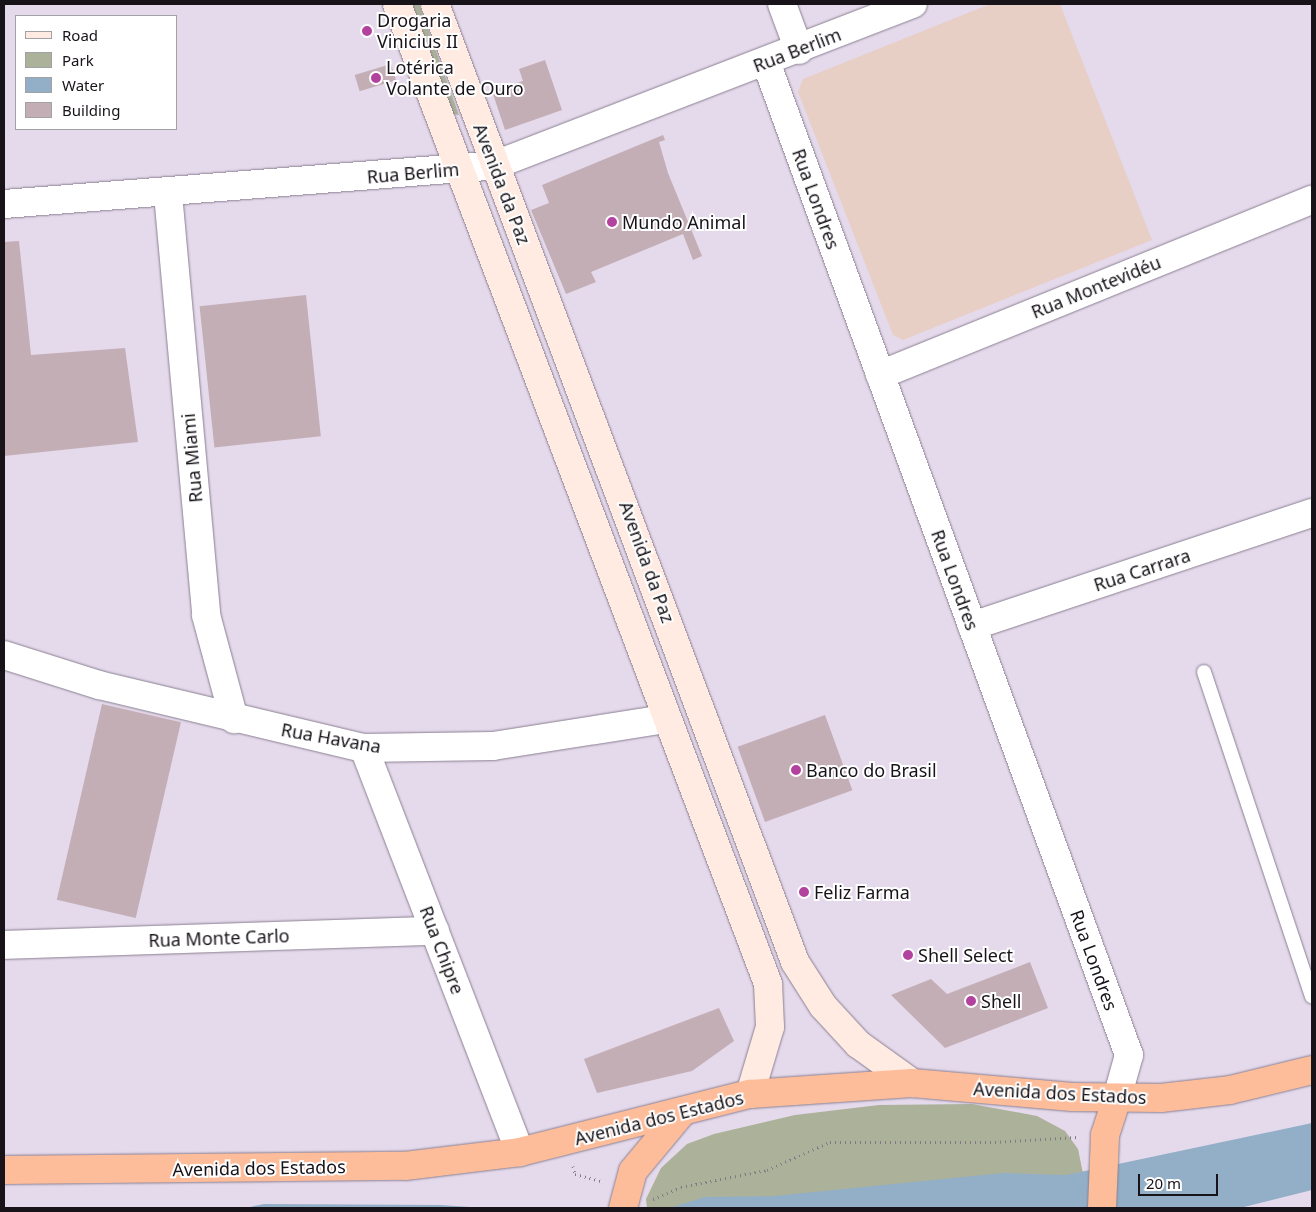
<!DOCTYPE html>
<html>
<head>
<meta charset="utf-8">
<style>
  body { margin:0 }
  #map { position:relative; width:1316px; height:1212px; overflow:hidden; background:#e5d9ec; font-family:"Noto Sans",sans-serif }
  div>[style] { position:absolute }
  .education>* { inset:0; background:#e7cfc6 }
  .green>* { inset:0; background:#acb299 }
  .water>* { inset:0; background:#93afc8 }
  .building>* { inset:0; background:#c4aeb5; transform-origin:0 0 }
  .path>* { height:3px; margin-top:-1.5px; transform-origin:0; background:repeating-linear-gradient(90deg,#817985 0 1px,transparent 0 5px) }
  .roads { filter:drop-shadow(0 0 1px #8a8091) drop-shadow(0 0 1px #8a8091) }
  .lane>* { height:14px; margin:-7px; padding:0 7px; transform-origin:7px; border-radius:7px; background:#fff }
  .street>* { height:28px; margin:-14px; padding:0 14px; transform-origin:14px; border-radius:14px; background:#fff }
  .secondary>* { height:28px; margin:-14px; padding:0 14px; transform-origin:14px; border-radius:14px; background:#ffebe1 }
  .highway>* { height:28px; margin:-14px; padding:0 14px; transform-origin:14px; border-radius:14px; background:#febd9a }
  .dots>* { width:14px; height:14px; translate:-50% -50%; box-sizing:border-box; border:2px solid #fff; border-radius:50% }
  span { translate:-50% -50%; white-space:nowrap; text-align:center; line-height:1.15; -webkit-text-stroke:4px #fff; paint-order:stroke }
  .poi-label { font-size:18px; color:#171319 }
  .left { translate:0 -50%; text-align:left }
  .street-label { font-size:18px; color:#171319 }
  .frame { position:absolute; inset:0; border:5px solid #171319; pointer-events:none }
  .legend { position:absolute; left:15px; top:15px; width:162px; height:115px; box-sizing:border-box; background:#fff; border:1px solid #a2a1a3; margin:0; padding:6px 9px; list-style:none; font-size:15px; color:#171319 }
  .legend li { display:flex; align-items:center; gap:10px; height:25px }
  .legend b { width:25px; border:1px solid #a2a1a3 }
  .scale { position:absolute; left:1138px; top:1174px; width:80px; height:22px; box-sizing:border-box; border:2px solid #171319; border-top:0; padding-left:6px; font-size:15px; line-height:18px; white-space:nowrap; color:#171319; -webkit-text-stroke:4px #fff; paint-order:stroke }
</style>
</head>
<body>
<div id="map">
  <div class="education">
    <i style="clip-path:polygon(990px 4px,1060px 4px,1152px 240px,903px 340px,893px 335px,798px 92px,803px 79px)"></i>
  </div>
  <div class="green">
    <i style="clip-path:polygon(411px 4px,419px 4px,459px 115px,452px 114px)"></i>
    <i style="clip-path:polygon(972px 1104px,1037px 1116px,1065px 1131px,1078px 1149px,1087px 1193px,1080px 1208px,647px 1208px,646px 1199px,661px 1168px,687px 1144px,714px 1134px,795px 1115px,879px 1105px)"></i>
  </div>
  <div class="water">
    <i style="clip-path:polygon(1312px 1123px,1312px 1190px,1240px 1208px,669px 1208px,705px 1197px,774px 1196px,1003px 1173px,1066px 1175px)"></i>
    <i style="clip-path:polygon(264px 1204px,441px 1205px,484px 1208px,245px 1208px)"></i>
  </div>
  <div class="building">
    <i style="clip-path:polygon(545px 60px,562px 110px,505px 130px,492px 91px,523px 81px,519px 69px)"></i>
    <i style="left:391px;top:64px;width:17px;height:38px;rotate:73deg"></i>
    <i style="clip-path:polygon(663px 135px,665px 140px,659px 142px,668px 173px,702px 256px,693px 260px,683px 234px,591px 272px,596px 282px,566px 294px,531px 210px,549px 203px,542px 185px)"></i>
    <i style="clip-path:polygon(19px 241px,31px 355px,125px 348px,138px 442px,4px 456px,4px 242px)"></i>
    <i style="left:306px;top:295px;width:142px;height:107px;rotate:84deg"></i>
    <i style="left:102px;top:704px;width:81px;height:201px;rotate:13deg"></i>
    <i style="left:825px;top:715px;width:80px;height:93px;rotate:70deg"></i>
    <i style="clip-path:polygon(1030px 962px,1048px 1008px,945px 1048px,891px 995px,931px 979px,947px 994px)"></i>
    <i style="clip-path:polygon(719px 1008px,734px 1041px,692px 1071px,597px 1093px,584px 1059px)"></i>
  </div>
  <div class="path">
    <i style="left:573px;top:1166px;width:8px;rotate:76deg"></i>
    <i style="left:575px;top:1174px;width:28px;rotate:15deg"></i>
    <i style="left:653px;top:1199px;width:30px;rotate:-23deg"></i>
    <i style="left:681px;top:1187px;width:88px;rotate:-11.2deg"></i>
    <i style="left:767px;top:1170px;width:69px;rotate:-24deg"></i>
    <i style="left:830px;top:1142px;width:165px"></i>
    <i style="left:995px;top:1142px;width:82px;rotate:-3.5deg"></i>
  </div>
  <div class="roads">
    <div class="lane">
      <i style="left:1204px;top:672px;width:342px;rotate:71.6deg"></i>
    </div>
    <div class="street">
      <i style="left:782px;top:4px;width:49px;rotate:69.7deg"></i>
      <i style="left:766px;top:62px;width:1057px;rotate:69.92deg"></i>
      <i style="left:1129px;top:1055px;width:45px;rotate:105.6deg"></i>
      <i style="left:168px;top:194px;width:423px;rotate:84.8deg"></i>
      <i style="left:206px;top:615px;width:108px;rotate:74.9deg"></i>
      <i style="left:4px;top:204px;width:493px;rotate:-4.5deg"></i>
      <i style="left:495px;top:165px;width:448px;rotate:-21.1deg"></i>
      <i style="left:880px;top:375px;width:466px;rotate:-22.1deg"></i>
      <i style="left:972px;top:626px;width:358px;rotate:-18.4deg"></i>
      <i style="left:4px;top:655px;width:100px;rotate:17.5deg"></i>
      <i style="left:99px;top:685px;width:272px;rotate:13.4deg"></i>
      <i style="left:364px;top:748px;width:129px;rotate:-0.9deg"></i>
      <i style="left:493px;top:746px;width:175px;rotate:-8.9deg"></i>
      <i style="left:364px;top:748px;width:433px;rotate:68.9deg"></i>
      <i style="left:4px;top:945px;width:431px;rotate:-1.9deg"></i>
    </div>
    <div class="secondary">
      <i style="left:397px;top:4px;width:1048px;rotate:69.26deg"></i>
      <i style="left:768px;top:984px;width:43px;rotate:87.3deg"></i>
      <i style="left:770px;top:1027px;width:70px;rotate:106.6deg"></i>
      <i style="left:435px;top:4px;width:1023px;rotate:69.4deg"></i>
      <i style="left:795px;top:962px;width:52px;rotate:57.5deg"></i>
      <i style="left:823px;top:1006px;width:52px;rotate:47.4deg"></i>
      <i style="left:858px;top:1044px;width:67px;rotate:35.8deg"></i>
    </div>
    <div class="highway">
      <i style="left:4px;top:1170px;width:401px;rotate:-0.6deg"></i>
      <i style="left:405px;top:1166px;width:116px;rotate:-6.9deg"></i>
      <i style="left:520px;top:1152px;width:237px;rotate:-14.2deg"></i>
      <i style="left:750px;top:1094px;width:162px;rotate:-3.9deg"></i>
      <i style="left:912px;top:1083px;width:161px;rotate:5deg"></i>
      <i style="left:1072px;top:1097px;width:89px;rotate:0.6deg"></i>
      <i style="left:1161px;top:1098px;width:69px;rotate:-6.6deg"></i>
      <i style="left:1230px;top:1090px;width:84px;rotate:-13.7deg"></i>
      <i style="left:623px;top:1208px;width:38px;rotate:-75deg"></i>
      <i style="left:633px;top:1171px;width:78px;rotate:-50.2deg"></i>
      <i style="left:1102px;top:1208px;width:73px;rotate:-87.6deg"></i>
      <i style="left:1105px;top:1135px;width:39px;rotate:-72deg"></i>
    </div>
  </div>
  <div class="dots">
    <i style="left:367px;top:31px;background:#b2429e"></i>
    <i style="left:376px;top:78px;background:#b2429e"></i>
    <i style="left:612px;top:222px;background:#b2429e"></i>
    <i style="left:796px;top:770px;background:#b2429e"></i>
    <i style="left:804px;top:892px;background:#b2429e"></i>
    <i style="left:908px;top:955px;background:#b2429e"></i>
    <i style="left:971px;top:1001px;background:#b2429e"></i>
  </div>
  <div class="poi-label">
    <span class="left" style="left:377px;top:31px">Drogaria<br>Vinicius II</span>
    <span class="left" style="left:386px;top:78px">Lotérica<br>Volante de Ouro</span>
    <span class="left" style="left:622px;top:222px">Mundo Animal</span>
    <span class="left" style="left:806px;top:770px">Banco do Brasil</span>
    <span class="left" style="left:814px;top:892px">Feliz Farma</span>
    <span class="left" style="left:918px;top:955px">Shell Select</span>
    <span class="left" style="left:981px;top:1001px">Shell</span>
  </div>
  <div class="street-label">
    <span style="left:797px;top:50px;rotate:-21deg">Rua Berlim</span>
    <span style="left:413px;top:173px;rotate:-5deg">Rua Berlim</span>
    <span style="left:502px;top:184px;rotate:69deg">Avenida da Paz</span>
    <span style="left:816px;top:199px;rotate:70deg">Rua Londres</span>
    <span style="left:1096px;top:287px;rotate:-22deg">Rua Montevidéu</span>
    <span style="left:192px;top:458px;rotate:-95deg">Rua Miami</span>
    <span style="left:647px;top:562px;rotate:70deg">Avenida da Paz</span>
    <span style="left:1142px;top:570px;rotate:-18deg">Rua Carrara</span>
    <span style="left:955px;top:580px;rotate:70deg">Rua Londres</span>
    <span style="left:331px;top:738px;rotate:10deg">Rua Havana</span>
    <span style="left:219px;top:938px;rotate:-2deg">Rua Monte Carlo</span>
    <span style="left:442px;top:950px;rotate:69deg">Rua Chipre</span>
    <span style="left:1094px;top:960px;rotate:70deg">Rua Londres</span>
    <span style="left:1060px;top:1093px;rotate:3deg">Avenida dos Estados</span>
    <span style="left:659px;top:1118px;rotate:-14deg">Avenida dos Estados</span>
    <span style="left:259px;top:1168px;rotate:-1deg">Avenida dos Estados</span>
  </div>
  <div class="frame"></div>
  <ul class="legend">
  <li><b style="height:6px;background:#ffebe1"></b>Road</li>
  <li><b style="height:14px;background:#acb299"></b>Park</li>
  <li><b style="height:14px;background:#93afc8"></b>Water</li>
  <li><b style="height:14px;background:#c4aeb5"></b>Building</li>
  </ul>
  <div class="scale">20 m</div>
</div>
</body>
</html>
